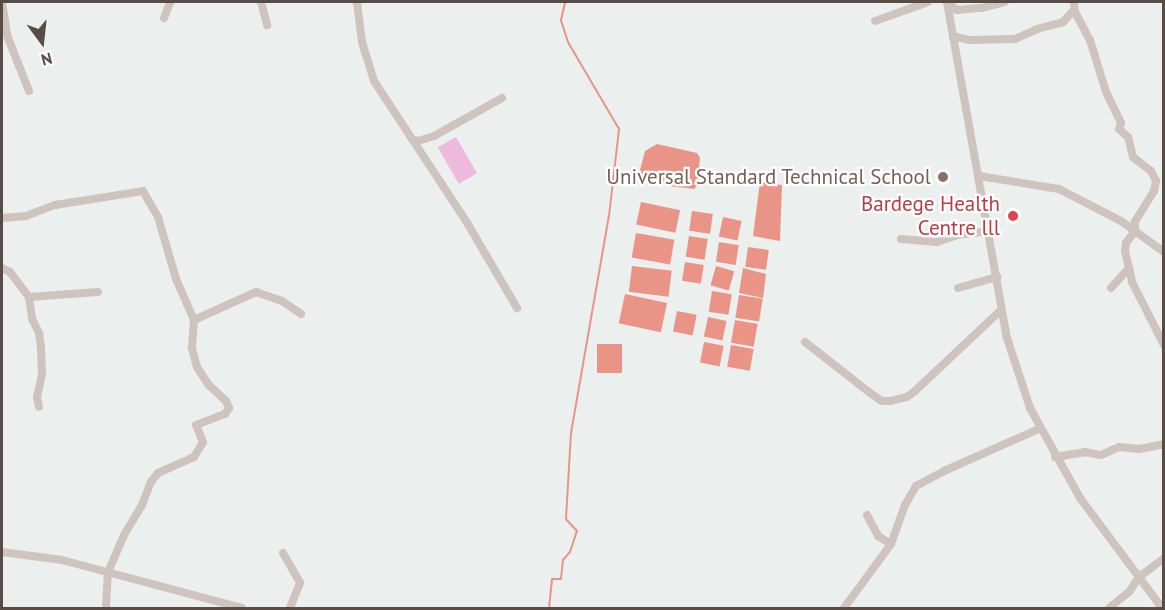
<!DOCTYPE html>
<html>
<head>
<meta charset="utf-8">
<style>
  body { margin:0 }
  #map { position:relative; width:1165px; height:610px; overflow:hidden; background:#ebefee; font-family:"PT Sans",sans-serif }
  div>[style] { position:absolute }
  .green>* { inset:0; background:#edb9dd; transform-origin:0 0 }
  .water>* { inset:0; background:#e99487; transform-origin:0 0 }
  .stream>* { height:2px; margin:-1px; padding:0 1px; transform-origin:1px; border-radius:1px; background:#e99487 }
  .minor>* { height:8px; margin:-4px; padding:0 4px; transform-origin:4px; border-radius:4px; background:#cec4bd }
  .dots>* { width:16px; height:16px; translate:-50% -50%; box-sizing:border-box; border:3px solid #fff; border-radius:50% }
  span { translate:-50% -50%; white-space:nowrap; text-align:center; line-height:1.15; -webkit-text-stroke:4.5px #fff; paint-order:stroke }
  .education-label { font-size:21px; color:#785e54 }
  .right { translate:-100% -50%; text-align:right }
  .health-label { font-size:21px; color:#be3a42 }
  .frame { position:absolute; inset:0; border:3px solid #584c45; pointer-events:none }
  .north { position:absolute; left:12px; top:12px; width:60px; height:60px; -webkit-text-stroke:4px #fff; paint-order:stroke; rotate:165deg; font-size:16px; font-weight:700; line-height:24px; text-align:center; color:#584c45 }
  .north::after { content:''; display:block; margin:auto; width:21px; height:27px; background:#584c45; clip-path:polygon(50% 0,100% 100%,50% 72%,0 100%) }
</style>
</head>
<body>
<div id="map">
  <div class="green">
    <i style="left:456px;top:137px;width:42px;height:21px;rotate:60deg"></i>
  </div>
  <div class="water">
    <i style="clip-path:polygon(657px 144px,697px 153px,700px 158px,697px 186px,694px 189px,653px 184px,643px 178px,640px 170px,645px 151px)"></i>
    <i style="clip-path:polygon(760px 182px,782px 185px,780px 241px,753px 236px)"></i>
    <i style="left:641px;top:202px;width:40px;height:23px;rotate:12deg"></i>
    <i style="left:692px;top:211px;width:21px;height:20px;rotate:8deg"></i>
    <i style="left:723px;top:217px;width:19px;height:20px;rotate:12deg"></i>
    <i style="left:636px;top:233px;width:39px;height:25px;rotate:10deg"></i>
    <i style="left:689px;top:236px;width:19px;height:21px;rotate:9deg"></i>
    <i style="left:719px;top:242px;width:20px;height:20px;rotate:9deg"></i>
    <i style="left:748px;top:247px;width:21px;height:20px;rotate:8deg"></i>
    <i style="left:685px;top:262px;width:19px;height:19px;rotate:9deg"></i>
    <i style="left:632px;top:266px;width:40px;height:26px;rotate:7deg"></i>
    <i style="left:716px;top:266px;width:19px;height:20px;rotate:16deg"></i>
    <i style="clip-path:polygon(743px 268px,766px 274px,763px 298px,739px 293px)"></i>
    <i style="left:712px;top:291px;width:20px;height:21px;rotate:9deg"></i>
    <i style="left:625px;top:294px;width:43px;height:30px;rotate:12deg"></i>
    <i style="left:739px;top:295px;width:24px;height:23px;rotate:9deg"></i>
    <i style="left:677px;top:311px;width:20px;height:21px;rotate:11deg"></i>
    <i style="left:708px;top:317px;width:19px;height:20px;rotate:12deg"></i>
    <i style="left:735px;top:320px;width:23px;height:23px;rotate:10deg"></i>
    <i style="left:704px;top:342px;width:20px;height:21px;rotate:11deg"></i>
    <i style="left:597px;top:344px;width:25px;height:29px"></i>
    <i style="left:731px;top:345px;width:23px;height:22px;rotate:10deg"></i>
  </div>
  <div class="stream">
    <i style="left:549px;top:608px;width:29px;rotate:-84deg"></i>
    <i style="left:552px;top:579px;width:9px"></i>
    <i style="left:561px;top:579px;width:19px;rotate:-84deg"></i>
    <i style="left:563px;top:560px;width:11px;rotate:-49deg"></i>
    <i style="left:570px;top:552px;width:22px;rotate:-72deg"></i>
    <i style="left:577px;top:531px;width:16px;rotate:-133deg"></i>
    <i style="left:566px;top:519px;width:86px;rotate:-86.7deg"></i>
    <i style="left:571px;top:433px;width:220px;rotate:-80.1deg"></i>
    <i style="left:609px;top:216px;width:88px;rotate:-83.4deg"></i>
    <i style="left:619px;top:129px;width:101px;rotate:-120.4deg"></i>
    <i style="left:568px;top:42px;width:23px;rotate:-108deg"></i>
    <i style="left:561px;top:20px;width:18px;rotate:-77deg"></i>
  </div>
  <div class="minor">
    <i style="left:2px;top:2px;width:36px;rotate:81deg"></i>
    <i style="left:8px;top:38px;width:57px;rotate:68.4deg"></i>
    <i style="left:261px;top:2px;width:24px;rotate:75deg"></i>
    <i style="left:357px;top:2px;width:40px;rotate:82.9deg"></i>
    <i style="left:362px;top:42px;width:41px;rotate:72.9deg"></i>
    <i style="left:374px;top:81px;width:168px;rotate:56.7deg"></i>
    <i style="left:466px;top:221px;width:101px;rotate:59.6deg"></i>
    <i style="left:947px;top:2px;width:341px;rotate:79.9deg"></i>
    <i style="left:1007px;top:338px;width:74px;rotate:71.8deg"></i>
    <i style="left:1030px;top:408px;width:103px;rotate:60.9deg"></i>
    <i style="left:1080px;top:498px;width:137px;rotate:53.3deg"></i>
    <i style="left:1074px;top:2px;width:10px;rotate:84deg"></i>
    <i style="left:1075px;top:12px;width:32px;rotate:62deg"></i>
    <i style="left:1090px;top:40px;width:54px;rotate:72.9deg"></i>
    <i style="left:1106px;top:92px;width:34px;rotate:64deg"></i>
    <i style="left:1121px;top:123px;width:6px;rotate:108deg"></i>
    <i style="left:1119px;top:129px;width:12px;rotate:42deg"></i>
    <i style="left:1128px;top:137px;width:21px;rotate:76deg"></i>
    <i style="left:1133px;top:157px;width:23px;rotate:38deg"></i>
    <i style="left:1151px;top:171px;width:11px;rotate:63deg"></i>
    <i style="left:1156px;top:181px;width:10px;rotate:101deg"></i>
    <i style="left:1154px;top:191px;width:36px;rotate:122deg"></i>
    <i style="left:1135px;top:222px;width:9px;rotate:90deg"></i>
    <i style="left:1135px;top:231px;width:15px;rotate:127deg"></i>
    <i style="left:1126px;top:243px;width:8px;rotate:97deg"></i>
    <i style="left:1125px;top:251px;width:32px;rotate:77deg"></i>
    <i style="left:1132px;top:282px;width:71px;rotate:63.1deg"></i>
    <i style="left:947px;top:3px;width:12px;rotate:35deg"></i>
    <i style="left:957px;top:10px;width:25px;rotate:-5deg"></i>
    <i style="left:982px;top:8px;width:23px;rotate:-15deg"></i>
    <i style="left:164px;top:18px;width:17px;rotate:-69deg"></i>
    <i style="left:875px;top:21px;width:56px;rotate:-19.7deg"></i>
    <i style="left:953px;top:36px;width:16px;rotate:14deg"></i>
    <i style="left:969px;top:40px;width:46px;rotate:-1.2deg"></i>
    <i style="left:1015px;top:39px;width:24px;rotate:-24deg"></i>
    <i style="left:1037px;top:29px;width:27px;rotate:-15deg"></i>
    <i style="left:1063px;top:22px;width:16px;rotate:-47deg"></i>
    <i style="left:412px;top:139px;width:6px;rotate:18deg"></i>
    <i style="left:418px;top:141px;width:17px;rotate:-17deg"></i>
    <i style="left:434px;top:136px;width:78px;rotate:-29.2deg"></i>
    <i style="left:979px;top:176px;width:81px;rotate:9.2deg"></i>
    <i style="left:1059px;top:189px;width:70px;rotate:27.3deg"></i>
    <i style="left:1121px;top:221px;width:53px;rotate:35.8deg"></i>
    <i style="left:2px;top:218px;width:24px;rotate:-5deg"></i>
    <i style="left:26px;top:216px;width:31px;rotate:-21deg"></i>
    <i style="left:55px;top:205px;width:89px;rotate:-9deg"></i>
    <i style="left:143px;top:191px;width:30px;rotate:60deg"></i>
    <i style="left:158px;top:217px;width:65px;rotate:73.8deg"></i>
    <i style="left:176px;top:279px;width:45px;rotate:66.3deg"></i>
    <i style="left:194px;top:320px;width:68px;rotate:-24.3deg"></i>
    <i style="left:256px;top:292px;width:28px;rotate:19deg"></i>
    <i style="left:282px;top:301px;width:23px;rotate:34deg"></i>
    <i style="left:901px;top:239px;width:36px;rotate:5deg"></i>
    <i style="left:937px;top:242px;width:21px;rotate:-19deg"></i>
    <i style="left:957px;top:235px;width:32px;rotate:-7deg"></i>
    <i style="left:2px;top:268px;width:9px;rotate:27deg"></i>
    <i style="left:10px;top:272px;width:31px;rotate:53deg"></i>
    <i style="left:29px;top:297px;width:69px;rotate:-4.1deg"></i>
    <i style="left:958px;top:288px;width:41px;rotate:-15.8deg"></i>
    <i style="left:1111px;top:288px;width:27px;rotate:-48deg"></i>
    <i style="left:29px;top:297px;width:22px;rotate:82deg"></i>
    <i style="left:32px;top:319px;width:16px;rotate:63deg"></i>
    <i style="left:39px;top:333px;width:14px;rotate:82deg"></i>
    <i style="left:41px;top:347px;width:27px;rotate:88deg"></i>
    <i style="left:42px;top:374px;width:24px;rotate:102deg"></i>
    <i style="left:37px;top:397px;width:10px;rotate:79deg"></i>
    <i style="left:805px;top:342px;width:83px;rotate:38.1deg"></i>
    <i style="left:870px;top:393px;width:14px;rotate:34deg"></i>
    <i style="left:882px;top:401px;width:8px"></i>
    <i style="left:890px;top:401px;width:17px;rotate:-13deg"></i>
    <i style="left:907px;top:397px;width:10px;rotate:-37deg"></i>
    <i style="left:915px;top:391px;width:118px;rotate:-43.3deg"></i>
    <i style="left:1055px;top:457px;width:30px;rotate:-9deg"></i>
    <i style="left:1085px;top:452px;width:16px;rotate:11deg"></i>
    <i style="left:1101px;top:455px;width:20px;rotate:-24deg"></i>
    <i style="left:1119px;top:447px;width:20px;rotate:6deg"></i>
    <i style="left:1139px;top:449px;width:25px;rotate:-11deg"></i>
    <i style="left:867px;top:515px;width:24px;rotate:62deg"></i>
    <i style="left:878px;top:536px;width:15px;rotate:32deg"></i>
    <i style="left:2px;top:552px;width:61px;rotate:7.6deg"></i>
    <i style="left:62px;top:560px;width:186px;rotate:14.9deg"></i>
    <i style="left:283px;top:553px;width:34px;rotate:60deg"></i>
    <i style="left:300px;top:583px;width:27px;rotate:112deg"></i>
    <i style="left:106px;top:608px;width:36px;rotate:-87deg"></i>
    <i style="left:108px;top:572px;width:40px;rotate:-66.6deg"></i>
    <i style="left:124px;top:535px;width:35px;rotate:-59deg"></i>
    <i style="left:142px;top:505px;width:25px;rotate:-69deg"></i>
    <i style="left:151px;top:482px;width:11px;rotate:-52deg"></i>
    <i style="left:158px;top:473px;width:39px;rotate:-24deg"></i>
    <i style="left:194px;top:457px;width:17px;rotate:-59deg"></i>
    <i style="left:203px;top:442px;width:18px;rotate:-112deg"></i>
    <i style="left:196px;top:425px;width:31px;rotate:-21deg"></i>
    <i style="left:225px;top:414px;width:7px;rotate:-56deg"></i>
    <i style="left:229px;top:408px;width:8px;rotate:-113deg"></i>
    <i style="left:226px;top:401px;width:25px;rotate:-137deg"></i>
    <i style="left:208px;top:384px;width:20px;rotate:-123deg"></i>
    <i style="left:197px;top:367px;width:20px;rotate:-105deg"></i>
    <i style="left:192px;top:348px;width:28px;rotate:-86deg"></i>
    <i style="left:844px;top:608px;width:79px;rotate:-53.7deg"></i>
    <i style="left:891px;top:544px;width:41px;rotate:-70.3deg"></i>
    <i style="left:905px;top:505px;width:22px;rotate:-60deg"></i>
    <i style="left:916px;top:486px;width:32px;rotate:-28deg"></i>
    <i style="left:944px;top:471px;width:104px;rotate:-23.9deg"></i>
    <i style="left:1109px;top:608px;width:26px;rotate:-39deg"></i>
    <i style="left:1129px;top:592px;width:18px;rotate:-56deg"></i>
    <i style="left:1139px;top:577px;width:31px;rotate:-37deg"></i>
  </div>
  <div class="dots">
    <i style="left:943px;top:177px;background:#8d6e63"></i>
    <i style="left:1013px;top:216px;background:#e0444e"></i>
  </div>
  <div class="education-label">
    <span class="right" style="left:931px;top:177px">Universal Standard Technical School</span>
  </div>
  <div class="health-label">
    <span class="right" style="left:1000px;top:216px">Bardege Health<br>Centre lll</span>
  </div>
  <div class="frame"></div>
  <div class="north">N</div>
</div>
</body>
</html>
